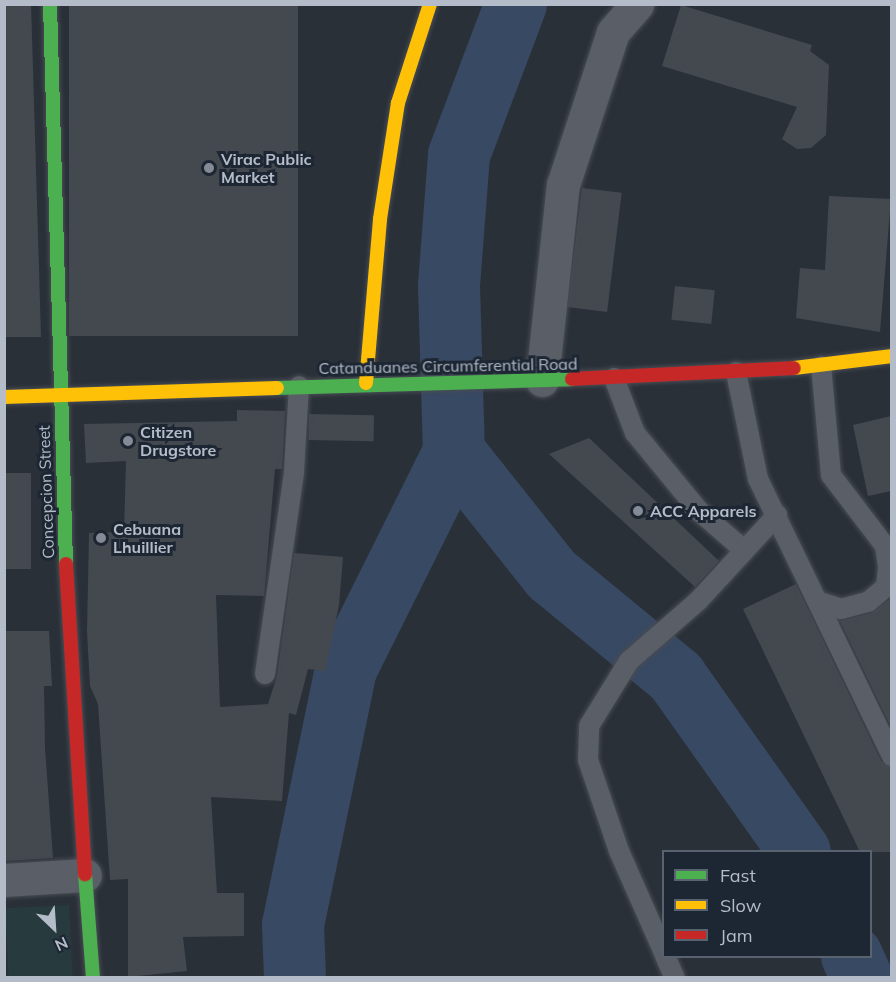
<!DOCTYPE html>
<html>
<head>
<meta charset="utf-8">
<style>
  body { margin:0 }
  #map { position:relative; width:896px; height:982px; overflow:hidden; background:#2a3038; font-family:Mulish,sans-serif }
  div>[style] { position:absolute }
  .green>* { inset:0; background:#273a3e; transform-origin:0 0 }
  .river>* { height:62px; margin:-31px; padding:0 31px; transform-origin:31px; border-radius:31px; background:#384963 }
  .building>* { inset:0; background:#444950; transform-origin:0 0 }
  .roads { filter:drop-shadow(0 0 2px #484c53) drop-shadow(0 0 2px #484c53) }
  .lane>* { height:20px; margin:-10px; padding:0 10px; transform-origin:10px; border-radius:10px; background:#5a5e66 }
  .street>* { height:33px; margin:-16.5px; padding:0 16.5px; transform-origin:16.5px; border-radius:16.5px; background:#5a5e66 }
  .fast>* { height:14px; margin:-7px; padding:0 7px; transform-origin:7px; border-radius:7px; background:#4caf50 }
  .slow>* { height:14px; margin:-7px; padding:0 7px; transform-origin:7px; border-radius:7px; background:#ffc107 }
  .jam>* { height:14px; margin:-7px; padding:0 7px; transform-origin:7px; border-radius:7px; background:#c62828 }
  .dots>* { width:16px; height:16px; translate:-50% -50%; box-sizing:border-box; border:3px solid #1d2633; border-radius:50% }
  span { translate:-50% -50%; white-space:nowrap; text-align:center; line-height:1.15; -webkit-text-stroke:6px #1d2633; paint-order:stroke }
  .poi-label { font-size:16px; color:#b4bcc9; font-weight:700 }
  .left { translate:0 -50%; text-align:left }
  .street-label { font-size:16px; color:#b4bcc9 }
  .frame { position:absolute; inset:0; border:6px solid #b4bcc9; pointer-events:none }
  .legend { position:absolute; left:662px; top:850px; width:210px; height:108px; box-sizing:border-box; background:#1d2633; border:2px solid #59626f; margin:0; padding:8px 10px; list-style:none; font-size:18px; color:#b4bcc9 }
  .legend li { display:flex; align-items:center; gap:12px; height:30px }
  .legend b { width:30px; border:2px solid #59626f }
  .north { position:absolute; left:24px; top:898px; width:60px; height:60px; -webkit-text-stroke:4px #1d2633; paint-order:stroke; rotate:155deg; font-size:16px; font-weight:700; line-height:24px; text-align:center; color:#b4bcc9 }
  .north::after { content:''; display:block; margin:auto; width:21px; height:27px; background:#b4bcc9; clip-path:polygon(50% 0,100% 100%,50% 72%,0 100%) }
</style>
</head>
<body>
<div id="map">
  <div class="green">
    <i style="left:69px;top:905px;width:72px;height:64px;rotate:87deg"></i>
  </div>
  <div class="river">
    <i style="left:516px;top:4px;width:161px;rotate:110.7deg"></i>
    <i style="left:459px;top:155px;width:131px;rotate:94.4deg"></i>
    <i style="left:449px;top:286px;width:166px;rotate:88.3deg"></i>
    <i style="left:454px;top:452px;width:157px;rotate:51.5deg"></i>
    <i style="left:552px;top:575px;width:161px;rotate:39.4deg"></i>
    <i style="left:676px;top:677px;width:214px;rotate:54.7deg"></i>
    <i style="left:852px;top:956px;width:24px;rotate:66deg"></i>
    <i style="left:295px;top:978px;width:53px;rotate:-92.2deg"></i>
    <i style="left:293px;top:925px;width:261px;rotate:-78.3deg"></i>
    <i style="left:346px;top:669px;width:242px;rotate:-63.5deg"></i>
  </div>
  <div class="building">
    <i style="clip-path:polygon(4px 4px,31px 4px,41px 337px,4px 337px)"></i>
    <i style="left:69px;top:4px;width:229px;height:332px"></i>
    <i style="clip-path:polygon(681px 5px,812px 45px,810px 51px,829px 65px,826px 135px,811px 148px,797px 149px,782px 139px,797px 107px,662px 66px)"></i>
    <i style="left:582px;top:188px;width:40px;height:120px;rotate:7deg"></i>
    <i style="clip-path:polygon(829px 196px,891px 199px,880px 332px,796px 318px,800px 268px,825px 270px)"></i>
    <i style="left:675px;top:286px;width:40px;height:34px;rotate:6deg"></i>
    <i style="clip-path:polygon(237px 410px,285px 411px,282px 469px,275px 469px,264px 596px,216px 595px,220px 707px,268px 704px,277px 676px,294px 553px,343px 557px,339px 605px,325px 671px,308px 669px,296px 715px,289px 713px,282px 801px,211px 797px,217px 893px,244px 893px,244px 936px,183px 937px,187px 971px,128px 977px,128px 879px,110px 880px,98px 704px,90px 686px,87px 631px,89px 533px,124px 532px,126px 461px,86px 463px,84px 424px,237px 421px)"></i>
    <i style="left:309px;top:414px;width:65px;height:26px;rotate:1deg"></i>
    <i style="clip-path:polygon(891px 416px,891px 491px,868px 496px,853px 425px)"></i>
    <i style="clip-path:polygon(589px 438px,719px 561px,695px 587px,549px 454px)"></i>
    <i style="left:4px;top:473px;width:27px;height:96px"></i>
    <i style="clip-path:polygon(796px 584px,881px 761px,891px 768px,891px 852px,860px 852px,743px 609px)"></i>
    <i style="clip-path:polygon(891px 598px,891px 727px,840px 621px,871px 613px)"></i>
    <i style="clip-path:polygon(4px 631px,49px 631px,52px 686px,44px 686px,45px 748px,53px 858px,4px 861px)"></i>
  </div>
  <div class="roads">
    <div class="lane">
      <i style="left:736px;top:372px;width:109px;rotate:78.4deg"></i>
      <i style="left:758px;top:479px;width:308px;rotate:64.2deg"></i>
      <i style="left:614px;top:378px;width:59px;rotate:69.1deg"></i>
      <i style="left:635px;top:433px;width:102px;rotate:50.6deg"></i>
      <i style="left:700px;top:512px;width:58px;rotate:40.8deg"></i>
      <i style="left:820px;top:602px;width:22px;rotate:18deg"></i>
      <i style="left:841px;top:609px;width:28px;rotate:-15deg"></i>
      <i style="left:868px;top:602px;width:23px;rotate:-40deg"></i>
      <i style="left:886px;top:587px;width:20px;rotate:-84deg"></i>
      <i style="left:888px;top:567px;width:21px;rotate:-98deg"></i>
      <i style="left:885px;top:546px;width:89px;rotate:-127.3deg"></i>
      <i style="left:831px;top:475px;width:109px;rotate:-95.2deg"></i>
      <i style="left:265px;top:674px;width:204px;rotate:-81.8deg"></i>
      <i style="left:294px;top:472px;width:86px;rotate:-86.7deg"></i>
      <i style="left:664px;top:953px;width:111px;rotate:-113.8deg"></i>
      <i style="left:619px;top:851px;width:96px;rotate:-108.8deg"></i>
      <i style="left:588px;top:760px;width:34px;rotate:-88deg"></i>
      <i style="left:589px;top:726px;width:76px;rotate:-58.4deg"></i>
      <i style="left:629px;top:661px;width:91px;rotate:-41deg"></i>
      <i style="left:698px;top:601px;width:117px;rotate:-47.4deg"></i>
      <i style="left:665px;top:956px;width:24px;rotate:66deg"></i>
    </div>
    <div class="street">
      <i style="left:542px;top:380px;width:196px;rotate:-83.9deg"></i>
      <i style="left:563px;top:185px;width:161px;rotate:-71.9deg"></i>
      <i style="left:613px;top:32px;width:37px;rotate:-49deg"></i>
      <i style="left:4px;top:880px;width:81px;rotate:-3.5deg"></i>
    </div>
    <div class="fast">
      <i style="left:50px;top:4px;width:560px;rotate:88.36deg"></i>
      <i style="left:277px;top:388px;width:295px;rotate:-1.7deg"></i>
      <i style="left:85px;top:874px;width:104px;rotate:85.6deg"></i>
    </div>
    <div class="slow">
      <i style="left:794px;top:368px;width:99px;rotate:-7deg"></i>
      <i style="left:366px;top:383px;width:165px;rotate:-85.1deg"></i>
      <i style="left:380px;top:219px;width:117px;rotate:-81.2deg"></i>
      <i style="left:398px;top:103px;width:104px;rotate:-72.1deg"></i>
      <i style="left:4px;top:397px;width:273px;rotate:-1.9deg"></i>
    </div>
    <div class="jam">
      <i style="left:572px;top:379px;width:222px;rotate:-2.8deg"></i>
      <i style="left:66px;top:564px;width:311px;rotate:86.5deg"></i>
    </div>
  </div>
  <div class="dots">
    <i style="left:209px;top:168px;background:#848b96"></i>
    <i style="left:128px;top:441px;background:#848b96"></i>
    <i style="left:638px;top:511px;background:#848b96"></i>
    <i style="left:101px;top:538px;background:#848b96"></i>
  </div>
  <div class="poi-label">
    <span class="left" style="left:221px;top:168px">Virac Public<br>Market</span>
    <span class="left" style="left:140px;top:441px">Citizen<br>Drugstore</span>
    <span class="left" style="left:650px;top:511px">ACC Apparels</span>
    <span class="left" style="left:113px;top:538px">Cebuana<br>Lhuillier</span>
  </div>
  <div class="street-label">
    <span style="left:448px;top:366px;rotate:-1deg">Catanduanes Circumferential Road</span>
    <span style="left:46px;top:492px;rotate:-92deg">Concepcion Street</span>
  </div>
  <div class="frame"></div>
  <ul class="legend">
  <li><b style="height:8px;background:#4caf50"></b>Fast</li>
  <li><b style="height:8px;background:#ffc107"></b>Slow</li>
  <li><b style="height:8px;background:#c62828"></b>Jam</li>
  </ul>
  <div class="north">N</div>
</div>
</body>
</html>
